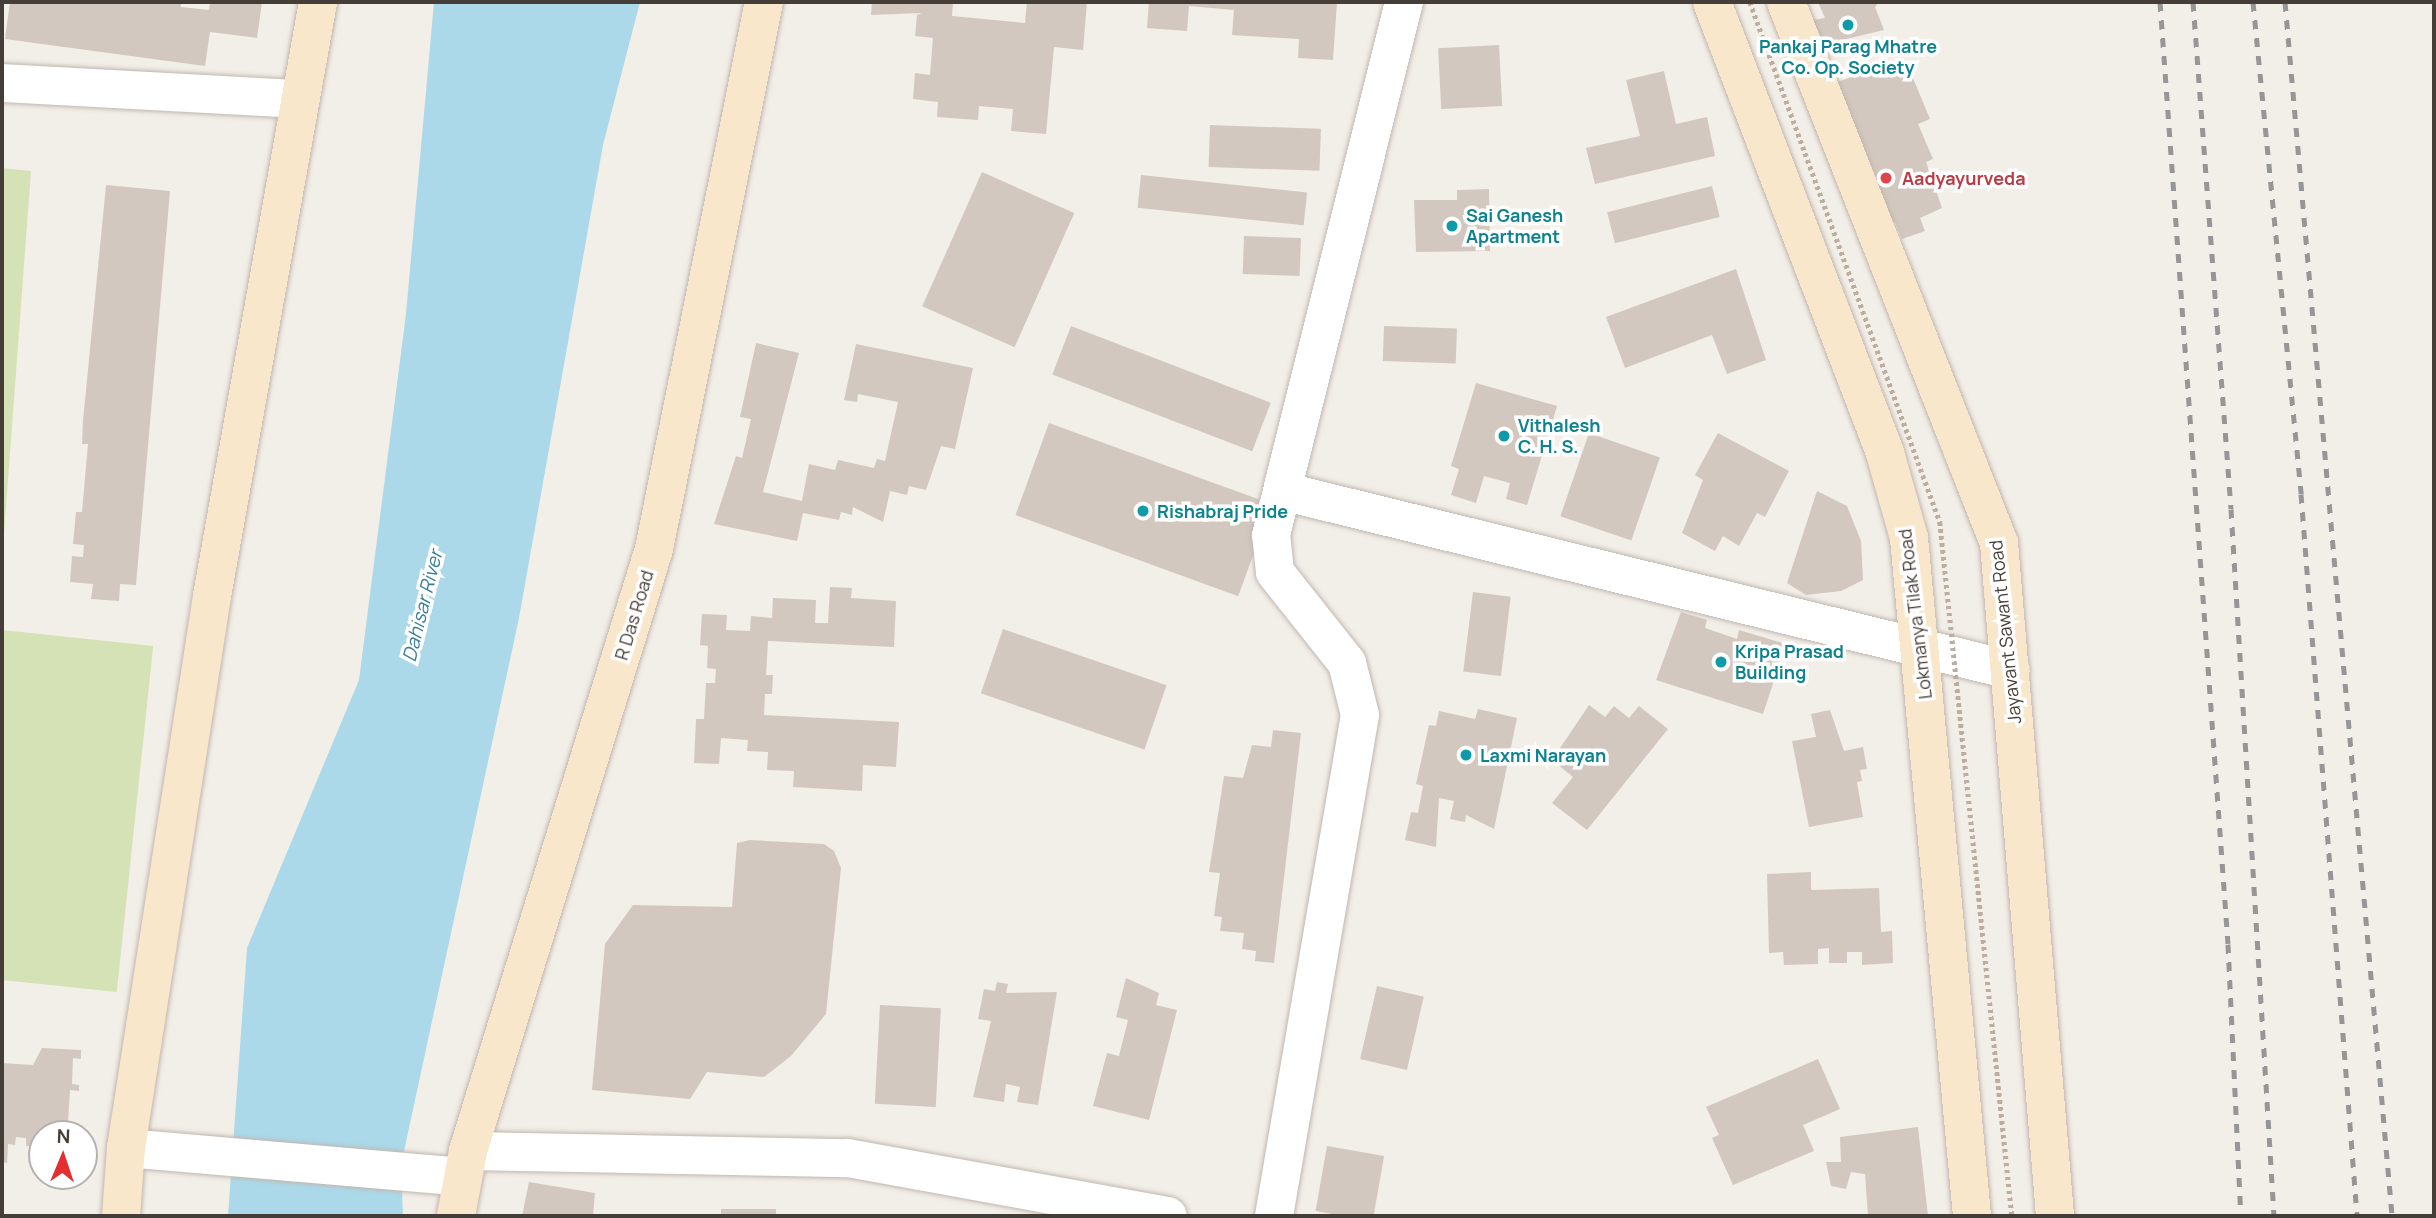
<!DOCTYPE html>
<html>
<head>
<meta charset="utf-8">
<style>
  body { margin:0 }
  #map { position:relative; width:2436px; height:1218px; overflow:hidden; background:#f2eee8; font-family:Manrope,sans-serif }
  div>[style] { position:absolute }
  .green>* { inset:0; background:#d5e2b5; transform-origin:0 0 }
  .water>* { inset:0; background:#abd9e9 }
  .building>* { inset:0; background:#d3c8bf; transform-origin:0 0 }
  .roads { filter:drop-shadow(0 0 2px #c0b7af) drop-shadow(0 0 2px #c0b7af) }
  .street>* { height:38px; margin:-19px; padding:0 19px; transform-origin:19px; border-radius:19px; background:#fff }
  .secondary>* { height:38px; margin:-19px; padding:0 19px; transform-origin:19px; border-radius:19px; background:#f9e7cb }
  .rail>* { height:5px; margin-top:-2.5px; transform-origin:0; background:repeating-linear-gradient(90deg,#969696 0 9px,transparent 0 18px) }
  .path-bridge>* { height:4.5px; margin-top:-2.25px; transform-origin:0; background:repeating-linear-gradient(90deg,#bdad9e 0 3.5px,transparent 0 7px) }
  .dots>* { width:19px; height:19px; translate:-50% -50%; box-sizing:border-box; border:4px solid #fff; border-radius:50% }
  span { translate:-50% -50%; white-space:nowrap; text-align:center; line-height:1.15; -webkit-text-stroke:7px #fff; paint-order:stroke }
  .culture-label { font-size:18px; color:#0d838f; font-weight:700 }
  .left { translate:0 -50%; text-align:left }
  .health-label { font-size:18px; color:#be3a42; font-weight:700 }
  .street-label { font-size:18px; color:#453d37 }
  .water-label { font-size:19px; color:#387e97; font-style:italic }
  .frame { position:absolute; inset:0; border:4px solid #453d37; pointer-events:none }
  .north { position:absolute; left:28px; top:1120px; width:70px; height:70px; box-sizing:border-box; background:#fff; border:2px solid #b5b1af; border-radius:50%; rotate:2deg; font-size:19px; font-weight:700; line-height:28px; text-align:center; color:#453d37 }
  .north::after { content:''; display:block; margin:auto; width:24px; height:32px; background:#e42e30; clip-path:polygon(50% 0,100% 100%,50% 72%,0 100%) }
</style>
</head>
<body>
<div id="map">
  <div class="green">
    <i style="clip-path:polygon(2px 168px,31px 171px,2px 560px)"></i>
    <i style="left:2px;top:630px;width:152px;height:348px;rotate:6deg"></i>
  </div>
  <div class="water">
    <i style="clip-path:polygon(434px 2px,640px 2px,603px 145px,519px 618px,401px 1165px,403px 1216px,228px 1216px,247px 948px,359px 680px,406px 314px)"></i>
  </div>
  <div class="building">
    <i style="clip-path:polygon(10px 2px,181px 2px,181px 7px,209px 10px,210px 2px,262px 2px,257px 38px,210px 32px,205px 66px,5px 39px)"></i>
    <i style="clip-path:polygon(872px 2px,953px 2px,952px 16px,1025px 23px,1027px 2px,1087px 2px,1083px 50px,1054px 47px,1046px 134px,1011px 131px,1013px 109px,979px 106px,978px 120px,937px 117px,938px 102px,913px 99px,915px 73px,930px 75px,933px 38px,915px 36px,917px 15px,922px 13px,871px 15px)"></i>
    <i style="clip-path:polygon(1149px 2px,1337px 2px,1333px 60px,1298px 58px,1299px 39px,1232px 35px,1234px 10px,1189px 6px,1187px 31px,1147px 28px)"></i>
    <i style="clip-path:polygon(1818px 2px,1879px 2px,1875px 7px,1884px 30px,1821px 45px,1813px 20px,1825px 18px)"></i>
    <i style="left:1499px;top:45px;width:61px;height:61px;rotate:87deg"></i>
    <i style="clip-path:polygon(1905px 59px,1930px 119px,1918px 124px,1933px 159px,1926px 162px,1942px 208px,1920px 218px,1925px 231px,1902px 239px,1895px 222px,1885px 227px,1834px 83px)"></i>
    <i style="clip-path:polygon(1664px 71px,1676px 124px,1707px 117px,1715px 156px,1595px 184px,1586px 148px,1640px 136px,1626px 80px)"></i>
    <i style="left:1210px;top:125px;width:111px;height:42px;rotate:2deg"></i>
    <i style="left:982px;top:172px;width:101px;height:147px;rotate:24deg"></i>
    <i style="left:1141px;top:175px;width:167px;height:33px;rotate:6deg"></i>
    <i style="clip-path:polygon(106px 185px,170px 191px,136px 585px,120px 584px,119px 601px,91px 599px,93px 584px,70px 582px,72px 556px,83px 557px,84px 545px,73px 544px,76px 512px,82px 512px,88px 444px,82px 444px,83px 421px)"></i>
    <i style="left:1712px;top:186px;width:32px;height:108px;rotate:76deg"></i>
    <i style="clip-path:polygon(1489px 189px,1490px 251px,1416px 252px,1414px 200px,1457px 200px,1457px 190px)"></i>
    <i style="left:1244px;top:236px;width:57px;height:38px;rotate:2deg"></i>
    <i style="clip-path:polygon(1736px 269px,1766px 360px,1727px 374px,1712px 335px,1625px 368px,1606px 317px)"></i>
    <i style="left:1071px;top:326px;width:214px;height:52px;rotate:21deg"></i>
    <i style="left:1384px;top:326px;width:73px;height:35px;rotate:2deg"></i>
    <i style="clip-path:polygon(756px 343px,799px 353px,763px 492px,802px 501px,809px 464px,835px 470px,838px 460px,874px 468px,877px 459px,885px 461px,898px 402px,858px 394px,857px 402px,844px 400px,856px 344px,973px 368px,955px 449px,941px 446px,926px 490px,909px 486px,907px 495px,890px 491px,883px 522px,853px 507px,852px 515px,841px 512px,839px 520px,803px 513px,797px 541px,714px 524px,736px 456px,742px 458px,751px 419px,740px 417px)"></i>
    <i style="clip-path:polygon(1476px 383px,1557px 406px,1527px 505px,1506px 499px,1510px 483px,1484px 476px,1476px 503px,1451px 495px,1459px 469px,1451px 466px)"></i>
    <i style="left:1049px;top:423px;width:237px;height:98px;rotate:20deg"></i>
    <i style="left:1589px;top:433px;width:75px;height:88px;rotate:19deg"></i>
    <i style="clip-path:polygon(1718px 433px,1789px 471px,1765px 517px,1757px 513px,1739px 546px,1723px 536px,1715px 551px,1682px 533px,1703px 480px,1695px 475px)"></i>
    <i style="clip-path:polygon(1817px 491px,1847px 506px,1861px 541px,1863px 580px,1841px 591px,1806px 595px,1787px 583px)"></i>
    <i style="clip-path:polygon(830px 587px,852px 588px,851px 598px,896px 601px,894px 647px,768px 641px,766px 675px,773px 675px,772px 694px,765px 694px,764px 715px,899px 722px,896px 767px,863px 765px,862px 791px,793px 787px,794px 771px,767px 770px,768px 752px,747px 751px,748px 740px,721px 738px,719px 764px,694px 763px,696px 719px,704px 719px,706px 683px,715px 683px,716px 669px,707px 668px,708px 646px,700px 645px,702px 614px,727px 615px,726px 630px,750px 631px,751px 616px,772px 618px,773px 598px,816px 600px,815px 623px,828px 623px)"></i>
    <i style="left:1473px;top:592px;width:38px;height:80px;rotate:7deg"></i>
    <i style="clip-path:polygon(1681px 612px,1707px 620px,1705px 628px,1737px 639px,1739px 630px,1786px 644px,1763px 714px,1656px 680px)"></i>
    <i style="left:1003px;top:629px;width:173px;height:68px;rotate:19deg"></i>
    <i style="clip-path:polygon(1589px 705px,1605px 717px,1614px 706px,1629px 718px,1639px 706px,1668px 729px,1587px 830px,1552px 803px,1573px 777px,1552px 760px)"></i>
    <i style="clip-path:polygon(1478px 709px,1517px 718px,1494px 829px,1466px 815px,1465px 822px,1450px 819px,1454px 801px,1439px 798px,1436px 847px,1405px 840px,1411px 812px,1418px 813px,1423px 786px,1416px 784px,1429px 725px,1436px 726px,1439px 711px,1475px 719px)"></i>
    <i style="clip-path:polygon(1830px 710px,1844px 751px,1863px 747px,1867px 769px,1860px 770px,1862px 781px,1857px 782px,1863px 817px,1809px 827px,1792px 741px,1816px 737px,1811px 714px)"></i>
    <i style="clip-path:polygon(1273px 730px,1301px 733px,1274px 963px,1255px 961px,1256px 951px,1242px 949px,1244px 933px,1220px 931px,1222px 917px,1214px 916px,1220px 873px,1209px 872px,1224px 776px,1243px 778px,1252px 745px,1271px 747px)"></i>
    <i style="clip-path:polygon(750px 840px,824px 844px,834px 851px,841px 868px,826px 1014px,791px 1056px,764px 1077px,707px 1072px,690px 1099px,592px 1090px,605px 944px,633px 905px,732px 907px,737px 843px)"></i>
    <i style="clip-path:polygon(1811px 872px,1811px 890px,1879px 888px,1881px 932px,1892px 931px,1893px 963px,1862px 965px,1862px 952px,1847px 952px,1847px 963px,1829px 963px,1829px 948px,1818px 949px,1818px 964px,1784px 965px,1783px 952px,1769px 953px,1767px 874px)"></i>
    <i style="clip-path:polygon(1126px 978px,1159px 993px,1156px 1005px,1177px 1010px,1149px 1120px,1093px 1106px,1107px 1053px,1119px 1056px,1128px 1020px,1116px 1017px)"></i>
    <i style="clip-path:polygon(997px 982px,1008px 984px,1006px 993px,1057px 992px,1038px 1105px,1017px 1102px,1020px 1087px,1006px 1084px,1004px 1102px,973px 1097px,991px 1021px,978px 1019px,984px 989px,995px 991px)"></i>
    <i style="left:1377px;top:986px;width:48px;height:75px;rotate:13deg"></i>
    <i style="left:880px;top:1005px;width:61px;height:99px;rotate:3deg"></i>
    <i style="clip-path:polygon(42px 1048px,81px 1050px,81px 1059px,73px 1058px,72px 1084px,79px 1085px,79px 1091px,70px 1090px,68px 1122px,77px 1123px,77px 1134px,42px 1134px,42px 1146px,26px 1146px,26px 1138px,16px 1137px,15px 1145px,8px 1144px,7px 1163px,2px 1162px,2px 1063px,33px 1065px)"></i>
    <i style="clip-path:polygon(1818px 1059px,1840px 1109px,1803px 1125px,1814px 1151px,1733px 1185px,1712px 1138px,1719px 1135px,1706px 1107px)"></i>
    <i style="clip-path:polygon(1918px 1127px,1928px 1216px,1868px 1216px,1865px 1174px,1851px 1172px,1846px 1189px,1831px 1186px,1826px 1162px,1841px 1162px,1840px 1137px)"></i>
    <i style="left:1327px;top:1146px;width:58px;height:66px;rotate:10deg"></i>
    <i style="clip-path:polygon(529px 1182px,595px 1193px,593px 1216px,522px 1216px)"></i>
    <i style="left:721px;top:1209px;width:55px;height:7px"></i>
  </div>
  <div class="roads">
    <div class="street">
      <i style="left:2px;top:83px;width:298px;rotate:3.1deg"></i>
      <i style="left:1282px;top:491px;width:750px;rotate:13.81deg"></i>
      <i style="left:126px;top:1148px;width:338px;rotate:4.9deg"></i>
      <i style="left:468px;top:1151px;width:380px;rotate:1.1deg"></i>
      <i style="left:848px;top:1158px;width:325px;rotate:10.3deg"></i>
      <i style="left:1274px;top:1216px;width:508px;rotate:-80.26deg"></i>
      <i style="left:1360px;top:715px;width:54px;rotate:-104deg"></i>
      <i style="left:1347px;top:663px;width:116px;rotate:-128.4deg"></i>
      <i style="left:1275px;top:572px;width:37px;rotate:-96deg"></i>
      <i style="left:1271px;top:535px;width:549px;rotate:-75.99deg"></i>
    </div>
    <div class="secondary">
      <i style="left:1712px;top:2px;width:483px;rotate:69deg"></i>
      <i style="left:1885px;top:453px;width:88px;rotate:74.2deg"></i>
      <i style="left:1909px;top:538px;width:681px;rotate:84.69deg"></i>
      <i style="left:1786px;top:2px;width:581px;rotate:68.51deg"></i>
      <i style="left:1999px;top:543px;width:675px;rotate:85.24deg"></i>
      <i style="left:121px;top:1216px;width:68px;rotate:-85.8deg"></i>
      <i style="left:126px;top:1148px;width:559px;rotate:-81.14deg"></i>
      <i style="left:212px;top:596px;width:603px;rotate:-79.88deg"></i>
      <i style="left:456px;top:1216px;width:66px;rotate:-79.5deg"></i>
      <i style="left:468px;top:1151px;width:630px;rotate:-72.83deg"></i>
      <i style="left:654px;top:549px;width:558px;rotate:-78.63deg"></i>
    </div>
  </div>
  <div class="rail">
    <i style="left:2160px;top:2px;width:944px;rotate:85.87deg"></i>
    <i style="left:2228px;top:944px;width:272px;rotate:87.3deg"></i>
    <i style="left:2193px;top:2px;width:508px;rotate:85.71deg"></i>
    <i style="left:2231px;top:509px;width:708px;rotate:86.52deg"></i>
    <i style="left:2253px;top:2px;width:494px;rotate:84.4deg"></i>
    <i style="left:2301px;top:494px;width:724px;rotate:85.56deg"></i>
    <i style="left:2285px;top:2px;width:1219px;rotate:84.96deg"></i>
  </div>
  <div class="path-bridge">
    <i style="left:1750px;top:2px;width:554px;rotate:69.93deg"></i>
    <i style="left:1940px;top:522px;width:698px;rotate:84.08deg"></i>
  </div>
  <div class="dots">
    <i style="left:1848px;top:25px;background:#0f9aa8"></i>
    <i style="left:1886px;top:178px;background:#e0444e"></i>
    <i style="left:1452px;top:226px;background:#0f9aa8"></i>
    <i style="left:1504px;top:436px;background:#0f9aa8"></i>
    <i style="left:1143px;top:511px;background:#0f9aa8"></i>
    <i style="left:1721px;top:662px;background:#0f9aa8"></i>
    <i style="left:1466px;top:755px;background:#0f9aa8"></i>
  </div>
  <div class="culture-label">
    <span style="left:1848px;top:57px">Pankaj Parag Mhatre<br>Co. Op. Society</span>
    <span class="left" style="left:1466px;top:226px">Sai Ganesh<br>Apartment</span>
    <span class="left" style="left:1518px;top:436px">Vithalesh<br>C. H. S.</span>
    <span class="left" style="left:1157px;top:511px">Rishabraj Pride</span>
    <span class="left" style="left:1735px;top:662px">Kripa Prasad<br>Building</span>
    <span class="left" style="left:1480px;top:755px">Laxmi Narayan</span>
  </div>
  <div class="health-label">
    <span class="left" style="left:1902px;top:178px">Aadyayurveda</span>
  </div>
  <div class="street-label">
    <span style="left:1915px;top:614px;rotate:-97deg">Lokmanya Tilak Road</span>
    <span style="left:634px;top:615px;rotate:-73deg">R Das Road</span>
    <span style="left:2005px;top:632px;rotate:-96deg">Jayavant Sawant Road</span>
  </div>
  <div class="water-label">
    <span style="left:423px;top:606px;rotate:-76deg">Dahisar River</span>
  </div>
  <div class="frame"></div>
  <div class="north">N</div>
</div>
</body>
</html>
